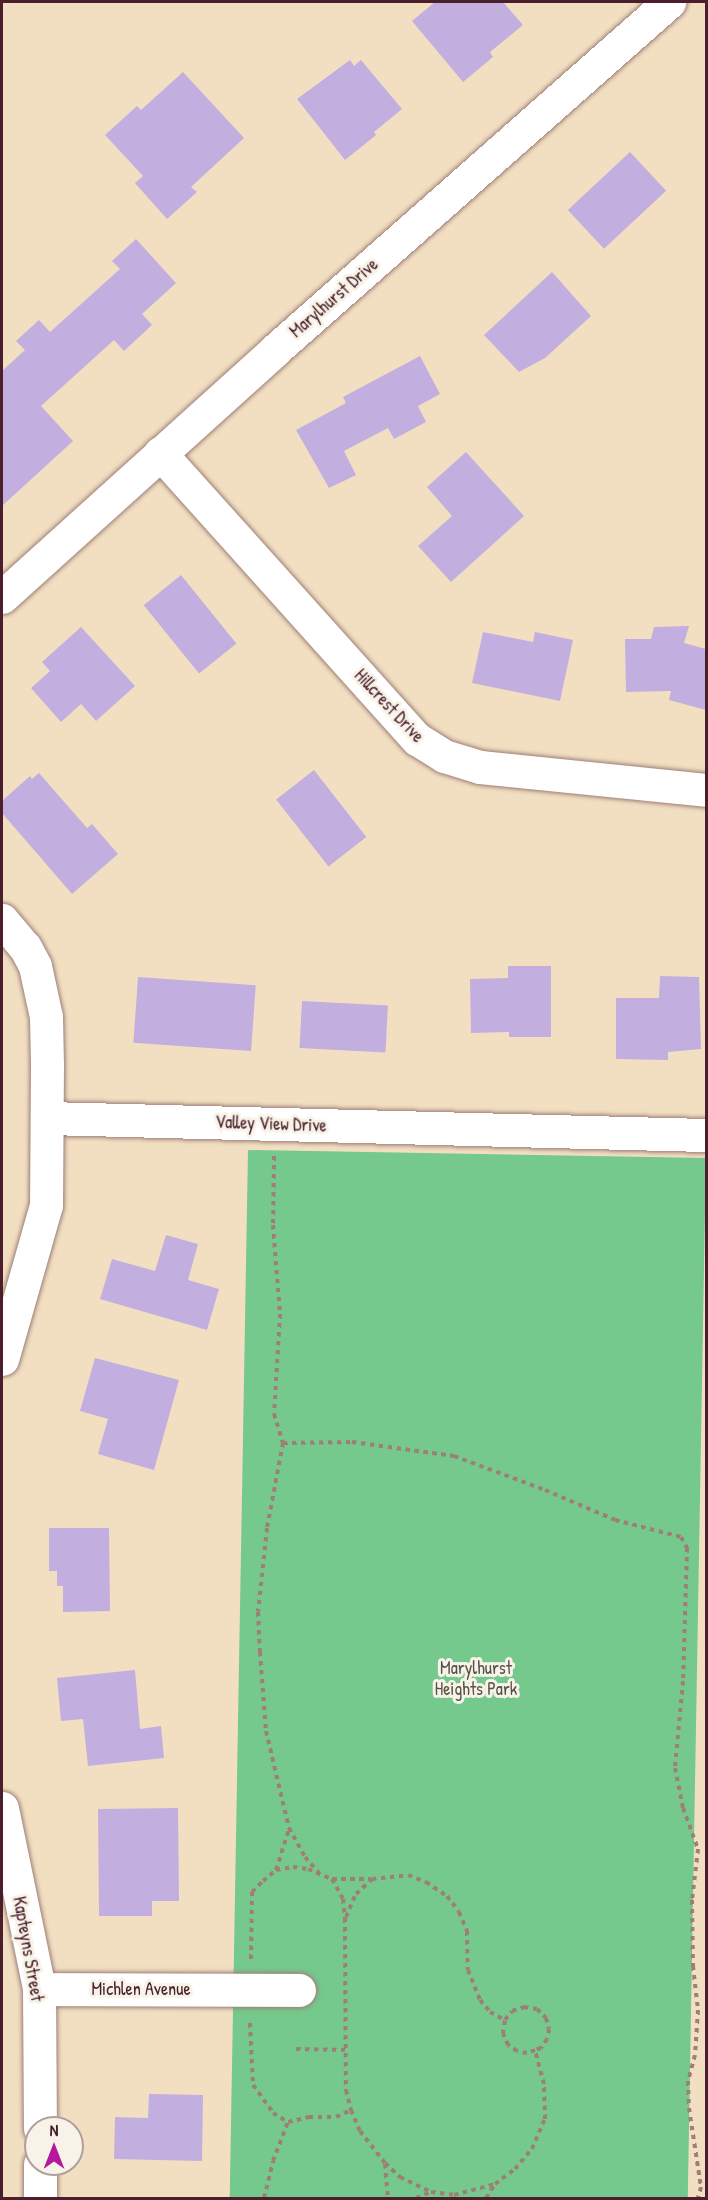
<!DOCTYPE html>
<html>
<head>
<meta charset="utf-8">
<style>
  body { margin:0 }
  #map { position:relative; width:708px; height:2200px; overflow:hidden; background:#f2dfc2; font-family:"Patrick Hand",sans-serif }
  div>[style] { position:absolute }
  .green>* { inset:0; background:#75c98d; transform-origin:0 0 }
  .building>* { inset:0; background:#c2aedf; transform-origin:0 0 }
  .path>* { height:4px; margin-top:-2px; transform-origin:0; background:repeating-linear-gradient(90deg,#9e7f76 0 4.5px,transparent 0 9px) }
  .roads { filter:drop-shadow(0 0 2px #9e7f76) drop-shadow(0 0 2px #9e7f76) }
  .minor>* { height:33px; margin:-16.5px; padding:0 16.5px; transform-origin:16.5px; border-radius:16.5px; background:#fff }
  span { translate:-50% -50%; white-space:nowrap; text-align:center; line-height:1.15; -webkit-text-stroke:6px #f7f3e8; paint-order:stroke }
  .street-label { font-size:18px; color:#4a1f2b }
  .park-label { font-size:18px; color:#575248 }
  .frame { position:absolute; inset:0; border:3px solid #4a1f2b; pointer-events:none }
  .north { position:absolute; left:24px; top:2116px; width:60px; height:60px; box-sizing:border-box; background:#f7f3e8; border:2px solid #b29e9c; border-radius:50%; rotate:0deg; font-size:16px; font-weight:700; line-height:24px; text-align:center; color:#4a1f2b }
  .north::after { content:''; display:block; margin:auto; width:21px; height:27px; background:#b5179e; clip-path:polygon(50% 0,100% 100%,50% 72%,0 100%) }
</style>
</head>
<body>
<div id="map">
  <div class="green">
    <i style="left:248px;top:1150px;width:458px;height:1048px;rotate:1deg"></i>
  </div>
  <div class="building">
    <i style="clip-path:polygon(435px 2px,503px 2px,523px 25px,490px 52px,493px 57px,463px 82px,412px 21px)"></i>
    <i style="clip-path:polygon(350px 60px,354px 66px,361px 60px,402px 109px,374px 132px,376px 135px,345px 160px,297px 99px)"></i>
    <i style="clip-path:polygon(183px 72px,244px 138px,191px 187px,197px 192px,167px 219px,135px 183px,143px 176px,105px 135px,137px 106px,141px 110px)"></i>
    <i style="left:630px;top:152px;width:53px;height:85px;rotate:47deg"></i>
    <i style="clip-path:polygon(136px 239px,176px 283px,142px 314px,152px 325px,124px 351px,114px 340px,41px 406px,73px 441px,2px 506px,2px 371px,25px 350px,16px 341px,39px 320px,50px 332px,120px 269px,112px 261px)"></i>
    <i style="clip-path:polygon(552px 272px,591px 316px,545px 358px,519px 372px,484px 335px)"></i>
    <i style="clip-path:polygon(420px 356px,440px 394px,418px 406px,426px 422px,394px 439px,388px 428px,344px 451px,356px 475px,329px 488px,296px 430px,346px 403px,343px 397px)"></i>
    <i style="clip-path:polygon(466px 452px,524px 516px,451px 582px,418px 546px,452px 516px,427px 487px)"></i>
    <i style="left:181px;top:575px;width:88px;height:48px;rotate:51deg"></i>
    <i style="clip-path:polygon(689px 626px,684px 643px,706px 649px,706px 710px,669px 700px,671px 691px,626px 692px,625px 639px,651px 639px,654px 627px)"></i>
    <i style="clip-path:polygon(81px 627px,135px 686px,96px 721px,81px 704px,61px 722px,31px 688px,50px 671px,42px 662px)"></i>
    <i style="clip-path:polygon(483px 632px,533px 642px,535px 632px,573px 640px,560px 701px,472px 683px)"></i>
    <i style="left:314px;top:770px;width:85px;height:48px;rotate:52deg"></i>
    <i style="clip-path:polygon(39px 773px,87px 828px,92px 824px,118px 854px,72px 894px,2px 813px,2px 801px,30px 776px,32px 779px)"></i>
    <i style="clip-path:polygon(508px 966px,551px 966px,551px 1037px,509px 1037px,509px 1032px,471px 1033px,470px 979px,508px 978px)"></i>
    <i style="clip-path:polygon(660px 976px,699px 977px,701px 1049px,668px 1052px,668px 1060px,616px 1059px,616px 998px,659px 998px)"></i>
    <i style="left:138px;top:977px;width:118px;height:66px;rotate:4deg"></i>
    <i style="left:302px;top:1001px;width:86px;height:47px;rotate:3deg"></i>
    <i style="clip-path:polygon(166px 1235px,198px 1244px,188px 1280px,219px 1289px,207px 1330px,100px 1299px,112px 1259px,155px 1271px)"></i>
    <i style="clip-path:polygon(95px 1358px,179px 1380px,154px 1470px,98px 1454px,108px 1419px,80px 1411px)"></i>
    <i style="clip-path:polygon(49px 1528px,109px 1528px,110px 1611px,63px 1612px,63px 1586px,57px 1586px,57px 1571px,49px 1571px)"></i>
    <i style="clip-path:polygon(135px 1670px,140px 1729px,161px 1726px,164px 1758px,88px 1766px,83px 1719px,61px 1721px,57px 1678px)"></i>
    <i style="clip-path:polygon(178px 1808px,179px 1901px,152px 1901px,152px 1916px,99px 1916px,98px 1809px)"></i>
    <i style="clip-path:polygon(149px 2094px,203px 2095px,202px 2161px,114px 2159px,115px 2117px,148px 2118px)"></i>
  </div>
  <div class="path">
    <i style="left:274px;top:1156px;width:69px;rotate:90.8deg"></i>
    <i style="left:273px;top:1225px;width:89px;rotate:85.5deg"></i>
    <i style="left:280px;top:1314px;width:100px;rotate:93.4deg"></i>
    <i style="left:274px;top:1414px;width:30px;rotate:73deg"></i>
    <i style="left:283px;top:1443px;width:86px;rotate:100.7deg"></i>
    <i style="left:267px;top:1528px;width:84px;rotate:96.1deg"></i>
    <i style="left:258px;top:1612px;width:40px;rotate:87.1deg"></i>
    <i style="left:260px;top:1652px;width:79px;rotate:85.7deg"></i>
    <i style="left:266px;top:1731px;width:100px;rotate:76.7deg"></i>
    <i style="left:289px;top:1828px;width:33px;rotate:61deg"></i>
    <i style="left:305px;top:1857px;width:23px;rotate:49deg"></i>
    <i style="left:283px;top:1443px;width:69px;rotate:-0.8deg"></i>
    <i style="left:352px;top:1442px;width:103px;rotate:7.8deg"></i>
    <i style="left:454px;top:1456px;width:97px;rotate:20.5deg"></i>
    <i style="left:545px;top:1490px;width:76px;rotate:23.2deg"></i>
    <i style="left:615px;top:1520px;width:68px;rotate:14.4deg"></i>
    <i style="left:681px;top:1537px;width:13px;rotate:61deg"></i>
    <i style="left:687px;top:1548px;width:133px;rotate:91.7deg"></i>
    <i style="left:683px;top:1681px;width:87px;rotate:95.3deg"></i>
    <i style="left:675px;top:1768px;width:41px;rotate:78.7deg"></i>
    <i style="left:683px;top:1808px;width:44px;rotate:69.9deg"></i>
    <i style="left:698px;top:1849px;width:51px;rotate:96.7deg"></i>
    <i style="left:692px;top:1900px;width:66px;rotate:89.1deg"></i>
    <i style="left:693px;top:1966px;width:44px;rotate:83.5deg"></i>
    <i style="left:698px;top:2010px;width:45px;rotate:93.8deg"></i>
    <i style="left:695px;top:2055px;width:27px;rotate:105deg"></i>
    <i style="left:688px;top:2081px;width:27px;rotate:88deg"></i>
    <i style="left:689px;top:2108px;width:80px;rotate:81.4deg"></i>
    <i style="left:701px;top:2187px;width:11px;rotate:105deg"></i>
    <i style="left:276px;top:1870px;width:43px;rotate:-72.4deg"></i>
    <i style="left:332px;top:1879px;width:39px"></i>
    <i style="left:346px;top:1917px;width:25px;rotate:-67deg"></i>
    <i style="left:356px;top:1894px;width:22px;rotate:-43deg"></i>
    <i style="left:372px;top:1879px;width:36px;rotate:-6deg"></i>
    <i style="left:408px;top:1875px;width:19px;rotate:21deg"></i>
    <i style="left:426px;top:1882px;width:25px;rotate:34deg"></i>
    <i style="left:447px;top:1896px;width:20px;rotate:53deg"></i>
    <i style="left:459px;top:1912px;width:21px;rotate:67deg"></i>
    <i style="left:467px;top:1931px;width:39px;rotate:89deg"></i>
    <i style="left:468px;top:1970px;width:32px;rotate:68deg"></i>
    <i style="left:480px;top:2000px;width:16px;rotate:50deg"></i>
    <i style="left:490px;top:2012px;width:17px;rotate:28deg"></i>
    <i style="left:505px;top:2020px;width:11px;rotate:-52deg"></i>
    <i style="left:512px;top:2011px;width:13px;rotate:-18deg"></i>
    <i style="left:524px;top:2007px;width:13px;rotate:9deg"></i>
    <i style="left:537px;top:2009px;width:13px;rotate:45deg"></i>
    <i style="left:546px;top:2018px;width:11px;rotate:75deg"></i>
    <i style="left:549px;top:2029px;width:10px;rotate:101deg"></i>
    <i style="left:547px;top:2039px;width:11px;rotate:124deg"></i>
    <i style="left:541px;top:2048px;width:6px;rotate:162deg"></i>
    <i style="left:535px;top:2050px;width:9px;rotate:159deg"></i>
    <i style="left:527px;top:2053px;width:10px;rotate:-169deg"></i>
    <i style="left:517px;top:2051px;width:11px;rotate:-146deg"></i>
    <i style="left:508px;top:2045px;width:12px;rotate:-114deg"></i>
    <i style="left:503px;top:2034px;width:14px;rotate:-82deg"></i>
    <i style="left:251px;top:1959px;width:67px;rotate:-89.1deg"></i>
    <i style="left:252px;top:1892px;width:16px;rotate:-45deg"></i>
    <i style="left:263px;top:1881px;width:17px;rotate:-40deg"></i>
    <i style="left:276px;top:1870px;width:17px;rotate:-10deg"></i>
    <i style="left:293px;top:1867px;width:15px;rotate:8deg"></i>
    <i style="left:308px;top:1869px;width:26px;rotate:23deg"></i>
    <i style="left:332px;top:1879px;width:23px;rotate:61deg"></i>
    <i style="left:343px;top:1899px;width:19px;rotate:84deg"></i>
    <i style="left:345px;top:1918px;width:172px;rotate:89.7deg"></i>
    <i style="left:346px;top:2090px;width:21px;rotate:76deg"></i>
    <i style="left:351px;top:2110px;width:23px;rotate:67deg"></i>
    <i style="left:360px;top:2131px;width:41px;rotate:52deg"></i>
    <i style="left:385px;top:2163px;width:21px;rotate:43deg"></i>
    <i style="left:400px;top:2177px;width:34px;rotate:26deg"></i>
    <i style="left:431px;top:2192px;width:23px;rotate:7deg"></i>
    <i style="left:454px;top:2195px;width:42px;rotate:-15deg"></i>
    <i style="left:495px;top:2184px;width:25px;rotate:-37deg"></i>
    <i style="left:515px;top:2169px;width:26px;rotate:-50deg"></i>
    <i style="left:532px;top:2149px;width:33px;rotate:-67deg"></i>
    <i style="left:545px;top:2119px;width:35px;rotate:-92deg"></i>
    <i style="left:544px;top:2084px;width:35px;rotate:-105deg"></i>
    <i style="left:250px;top:2023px;width:62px;rotate:87.2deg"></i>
    <i style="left:253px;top:2085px;width:34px;rotate:54deg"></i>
    <i style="left:273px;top:2113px;width:17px;rotate:31deg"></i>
    <i style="left:288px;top:2122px;width:22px;rotate:-13deg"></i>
    <i style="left:309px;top:2117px;width:27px"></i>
    <i style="left:336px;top:2117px;width:17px;rotate:-25deg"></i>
    <i style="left:296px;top:2049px;width:51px;rotate:1.1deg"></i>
    <i style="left:385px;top:2164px;width:34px;rotate:85deg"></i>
    <i style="left:264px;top:2198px;width:38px;rotate:-76deg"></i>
    <i style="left:273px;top:2161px;width:42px;rotate:-69deg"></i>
    <i style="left:416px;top:2198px;width:16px;rotate:-22deg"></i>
    <i style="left:486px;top:2198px;width:17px;rotate:-57deg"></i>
  </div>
  <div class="roads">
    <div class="minor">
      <i style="left:160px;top:453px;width:385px;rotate:48.1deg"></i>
      <i style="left:417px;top:739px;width:32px;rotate:32deg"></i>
      <i style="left:444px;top:756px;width:38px;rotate:17deg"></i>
      <i style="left:480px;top:767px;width:227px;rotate:5.8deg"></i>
      <i style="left:2px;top:597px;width:368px;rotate:-42.1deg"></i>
      <i style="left:275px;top:350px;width:526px;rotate:-41.45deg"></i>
      <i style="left:2px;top:920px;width:35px;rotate:50deg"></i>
      <i style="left:25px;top:947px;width:21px;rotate:62deg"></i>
      <i style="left:35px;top:966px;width:52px;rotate:77.8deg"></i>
      <i style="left:46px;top:1017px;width:48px;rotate:88.8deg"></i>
      <i style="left:47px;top:1065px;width:140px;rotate:90.4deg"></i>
      <i style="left:46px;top:1205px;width:160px;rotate:105.9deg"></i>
      <i style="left:47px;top:1118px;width:659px;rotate:1.48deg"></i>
      <i style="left:2px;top:1808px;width:185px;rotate:78.4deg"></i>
      <i style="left:39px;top:1989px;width:139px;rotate:89.6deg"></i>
      <i style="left:39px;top:1989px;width:260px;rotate:0.2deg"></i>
      <i style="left:40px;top:2198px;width:34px;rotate:-90deg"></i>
    </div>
  </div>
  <div class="street-label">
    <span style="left:334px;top:298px;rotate:-41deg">Marylhurst Drive</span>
    <span style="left:389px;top:706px;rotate:47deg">Hillcrest Drive</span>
    <span style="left:271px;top:1124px;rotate:2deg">Valley View Drive</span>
    <span style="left:28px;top:1949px;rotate:80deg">Kapteyns Street</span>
    <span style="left:141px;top:1989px">Michlen Avenue</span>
  </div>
  <div class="park-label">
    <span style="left:476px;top:1679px">Marylhurst<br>Heights Park</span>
  </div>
  <div class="frame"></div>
  <div class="north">N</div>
</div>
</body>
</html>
